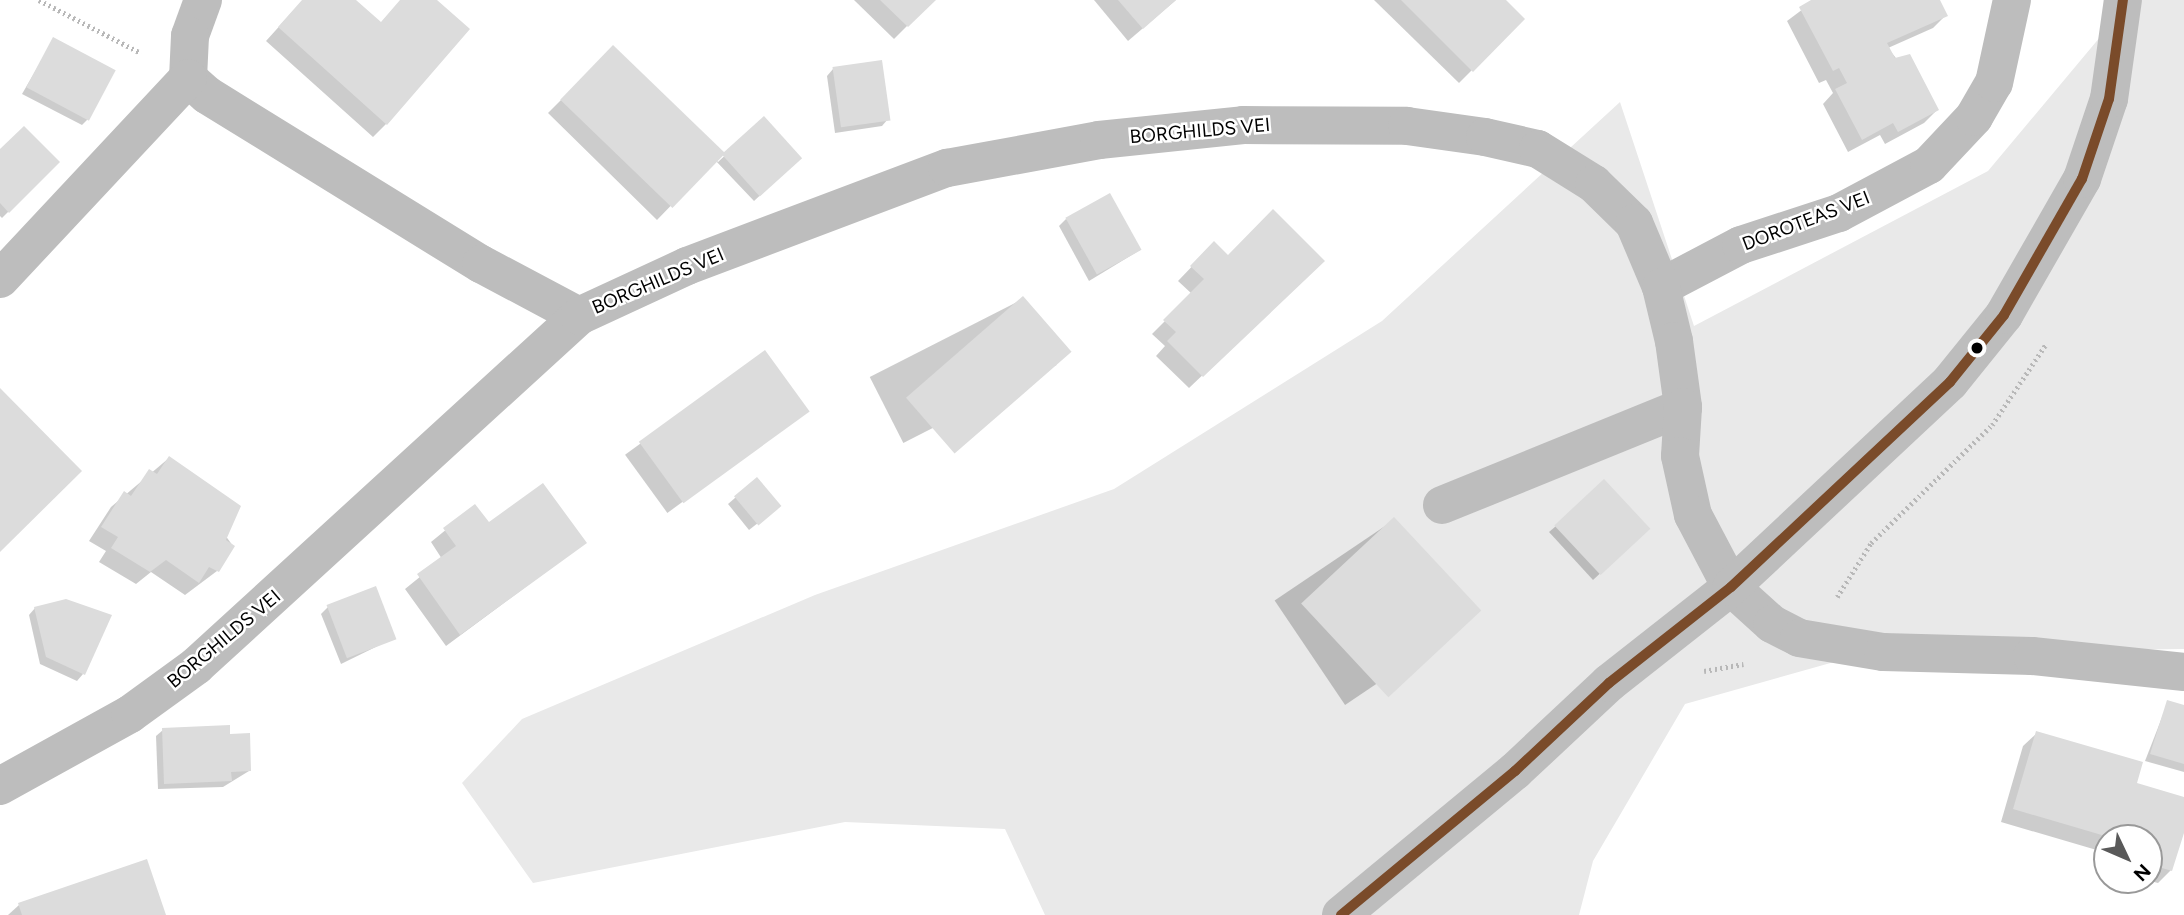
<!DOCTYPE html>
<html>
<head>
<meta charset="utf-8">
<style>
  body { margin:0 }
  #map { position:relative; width:2184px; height:915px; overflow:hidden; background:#fff; font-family:Figtree,sans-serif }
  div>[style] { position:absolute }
  .green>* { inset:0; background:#e9e9e9 }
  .shadow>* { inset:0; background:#0003; transform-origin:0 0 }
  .building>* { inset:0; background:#dcdcdc; transform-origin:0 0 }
  .path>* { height:4.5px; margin-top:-2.25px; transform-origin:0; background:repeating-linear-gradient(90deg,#b8b8b8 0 2px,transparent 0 5.5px) }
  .minor>* { height:38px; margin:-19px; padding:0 19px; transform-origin:19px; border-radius:19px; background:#bdbdbd }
  .tertiary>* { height:38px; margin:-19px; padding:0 19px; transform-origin:19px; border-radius:19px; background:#bdbdbd }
  .bus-1>* { height:10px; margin:-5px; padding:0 5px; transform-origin:5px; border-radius:5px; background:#7a4b2a }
  .dots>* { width:19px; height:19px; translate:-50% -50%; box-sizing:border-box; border:4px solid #fff; border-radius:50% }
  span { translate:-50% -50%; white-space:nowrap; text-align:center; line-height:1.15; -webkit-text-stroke:5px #fff; paint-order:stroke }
  .street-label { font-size:19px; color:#000 }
  .north { position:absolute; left:2093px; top:824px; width:70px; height:70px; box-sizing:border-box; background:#fff; border:2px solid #999; border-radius:50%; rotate:134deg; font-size:19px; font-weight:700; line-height:28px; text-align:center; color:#000 }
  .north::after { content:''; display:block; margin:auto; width:24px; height:32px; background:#595959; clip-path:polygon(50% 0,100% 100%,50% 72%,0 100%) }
</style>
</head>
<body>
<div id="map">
  <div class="green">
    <i style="clip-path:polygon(2131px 0,2184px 0,2184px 649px,1866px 653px,1685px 704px,1593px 861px,1579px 915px,1045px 915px,1005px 829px,845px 822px,533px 883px,462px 783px,522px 719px,815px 595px,1114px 489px,1382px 321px,1620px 102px,1694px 326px,1988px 171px)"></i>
  </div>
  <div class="shadow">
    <i style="clip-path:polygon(303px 0,353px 0,380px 24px,401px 0,435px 0,386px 124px,373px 137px,266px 41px)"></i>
    <i style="clip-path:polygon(854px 0,933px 0,894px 39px)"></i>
    <i style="clip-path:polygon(1094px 0,1176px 0,1128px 41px)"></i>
    <i style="clip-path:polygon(1374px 0,1504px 0,1523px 19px,1459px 83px)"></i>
    <i style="clip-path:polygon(1815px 0,1938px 0,1946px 15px,1933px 28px,1888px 48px,1937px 110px,1924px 123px,1885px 144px,1880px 135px,1848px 152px,1823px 104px,1833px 93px,1826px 80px,1819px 83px,1787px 21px)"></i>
    <i style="clip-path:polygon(54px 39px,88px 119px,82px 125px,22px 94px)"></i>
    <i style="clip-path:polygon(613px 48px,718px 162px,764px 119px,800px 158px,754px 201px,715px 160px,657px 220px,548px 113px)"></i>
    <i style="clip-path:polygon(833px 69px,888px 119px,882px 126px,835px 133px,827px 76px)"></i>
    <i style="clip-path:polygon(0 152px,58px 162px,2px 218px,0 216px)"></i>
    <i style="clip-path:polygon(1066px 219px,1140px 250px,1089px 281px,1059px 226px)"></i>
    <i style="clip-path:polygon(1201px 257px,1323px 261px,1189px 388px,1156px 356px,1165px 346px,1152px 334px,1192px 294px,1178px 281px)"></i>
    <i style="left:1023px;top:299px;width:74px;height:172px;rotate:63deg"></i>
    <i style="left:765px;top:353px;width:72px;height:173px;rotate:54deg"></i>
    <i style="clip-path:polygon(169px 458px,233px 546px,217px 571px,185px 595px,151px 572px,136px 584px,99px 562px,106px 551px,89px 541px,111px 507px)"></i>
    <i style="clip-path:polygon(757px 479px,772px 512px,749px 530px,728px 504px)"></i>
    <i style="clip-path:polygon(475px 506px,488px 525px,585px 543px,446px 646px,405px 589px,442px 559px,431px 542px)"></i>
    <i style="left:1394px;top:520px;width:126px;height:144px;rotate:56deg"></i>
    <i style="clip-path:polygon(1556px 526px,1648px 529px,1593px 580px,1549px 532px)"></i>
    <i style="clip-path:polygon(328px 607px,394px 638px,341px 664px,321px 614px)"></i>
    <i style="clip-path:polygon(35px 608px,83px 674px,77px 681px,40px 664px,29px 615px)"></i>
    <i style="clip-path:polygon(2168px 702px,2184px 707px,2184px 772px,2145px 761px)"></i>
    <i style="clip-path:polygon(163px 730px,228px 735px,249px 771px,223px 787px,158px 789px,156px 736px)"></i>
    <i style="clip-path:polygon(2037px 733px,2134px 784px,2184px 799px,2184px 827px,2171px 870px,2158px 883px,2146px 880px,2149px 838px,2107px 838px,2107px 869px,2096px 866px,2100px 851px,2001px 822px,2023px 746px)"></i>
    <i style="clip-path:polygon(19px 905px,164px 915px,8px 915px)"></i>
  </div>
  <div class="building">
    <i style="clip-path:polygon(302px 0,356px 0,381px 22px,400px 0,437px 0,470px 29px,387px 125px,278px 27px)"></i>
    <i style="clip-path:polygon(880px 0,936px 0,908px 27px)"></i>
    <i style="clip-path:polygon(1118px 0,1176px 0,1143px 29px)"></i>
    <i style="clip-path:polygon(1401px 0,1506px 0,1525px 19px,1473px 72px)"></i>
    <i style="clip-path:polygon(1811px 0,1940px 0,1948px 16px,1887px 43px,1895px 58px,1910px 54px,1939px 110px,1898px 132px,1893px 123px,1862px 140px,1835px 89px,1847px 83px,1839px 68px,1833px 71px,1799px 7px)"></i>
    <i style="left:53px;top:37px;width:71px;height:57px;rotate:28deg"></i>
    <i style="left:613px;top:45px;width:156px;height:76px;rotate:44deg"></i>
    <i style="left:882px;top:60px;width:61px;height:50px;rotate:82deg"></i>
    <i style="left:764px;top:116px;width:57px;height:57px;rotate:48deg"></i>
    <i style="clip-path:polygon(24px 126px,60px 162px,9px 213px,0 203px,0 149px)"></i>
    <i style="left:1110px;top:193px;width:65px;height:51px;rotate:61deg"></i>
    <i style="clip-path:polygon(1273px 209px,1325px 261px,1203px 377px,1167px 341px,1176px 332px,1163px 320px,1204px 279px,1190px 266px,1214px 241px,1228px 255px)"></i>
    <i style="left:1023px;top:296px;width:74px;height:155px;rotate:49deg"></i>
    <i style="left:765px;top:350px;width:76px;height:156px;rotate:54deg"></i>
    <i style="clip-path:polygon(0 388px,82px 471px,0 552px)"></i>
    <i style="clip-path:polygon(169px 456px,241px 506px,226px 540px,235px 546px,219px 572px,209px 567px,199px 583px,166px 560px,150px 572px,111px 548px,118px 537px,101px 527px,124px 491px,131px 496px,149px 469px,157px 474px)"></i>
    <i style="left:757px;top:477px;width:38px;height:30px;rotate:50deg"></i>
    <i style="left:1604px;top:479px;width:68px;height:68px;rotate:47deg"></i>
    <i style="clip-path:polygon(543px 483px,587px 543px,460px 635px,417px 574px,456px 546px,443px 528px,475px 504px,489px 522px)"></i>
    <i style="left:1394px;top:517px;width:128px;height:127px;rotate:47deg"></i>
    <i style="left:376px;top:586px;width:57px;height:53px;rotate:69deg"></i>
    <i style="clip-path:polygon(66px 599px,112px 615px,85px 675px,46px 657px,34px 607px)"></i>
    <i style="clip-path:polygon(2167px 700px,2184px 705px,2184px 764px,2150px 754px)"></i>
    <i style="clip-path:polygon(230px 725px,230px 734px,250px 733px,251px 771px,231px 772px,232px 781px,164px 784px,162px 728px)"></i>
    <i style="clip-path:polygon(2036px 731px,2143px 762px,2137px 783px,2184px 797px,2184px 833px,2172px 871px,2149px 864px,2149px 838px,2112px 838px,2013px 809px)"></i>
    <i style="clip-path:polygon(147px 859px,166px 915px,22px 915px,18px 903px)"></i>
  </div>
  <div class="path">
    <i style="left:39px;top:0;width:115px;rotate:27.5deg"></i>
    <i style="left:1837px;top:597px;width:64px;rotate:-57.8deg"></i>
    <i style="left:1871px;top:543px;width:169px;rotate:-44.3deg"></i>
    <i style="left:1992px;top:425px;width:97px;rotate:-56.3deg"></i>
    <i style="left:1704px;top:671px;width:40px;rotate:-10deg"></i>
  </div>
  <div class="minor">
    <i style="left:203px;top:0;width:38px;rotate:110deg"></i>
    <i style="left:190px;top:36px;width:42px;rotate:92.7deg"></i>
    <i style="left:188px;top:78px;width:25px;rotate:42deg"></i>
    <i style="left:207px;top:95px;width:322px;rotate:31.7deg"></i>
    <i style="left:481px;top:264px;width:111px;rotate:28deg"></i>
    <i style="left:0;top:279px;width:275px;rotate:-46.9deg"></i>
    <i style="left:1661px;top:287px;width:90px;rotate:-27.7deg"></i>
    <i style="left:1741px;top:245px;width:103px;rotate:-18.1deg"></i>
    <i style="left:1839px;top:213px;width:102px;rotate:-28.1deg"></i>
    <i style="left:1929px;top:165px;width:66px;rotate:-46.8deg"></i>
    <i style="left:1974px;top:117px;width:39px;rotate:-60deg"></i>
    <i style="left:1994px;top:83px;width:85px;rotate:-77.8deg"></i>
    <i style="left:1442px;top:505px;width:260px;rotate:-22.1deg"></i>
    <i style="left:0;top:786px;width:149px;rotate:-29deg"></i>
    <i style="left:130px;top:714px;width:82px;rotate:-36deg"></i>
    <i style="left:196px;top:666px;width:519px;rotate:-42.42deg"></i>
    <i style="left:579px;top:316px;width:119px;rotate:-24.8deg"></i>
    <i style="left:687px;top:266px;width:278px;rotate:-20.7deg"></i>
    <i style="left:947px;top:168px;width:155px;rotate:-10.4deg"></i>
    <i style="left:1099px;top:140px;width:145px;rotate:-5.9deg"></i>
    <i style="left:1243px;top:125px;width:164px;rotate:0.3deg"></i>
    <i style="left:1407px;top:126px;width:79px;rotate:8deg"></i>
    <i style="left:1485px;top:137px;width:54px;rotate:12.8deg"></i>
    <i style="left:1538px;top:149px;width:66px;rotate:32deg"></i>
    <i style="left:1594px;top:184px;width:56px;rotate:44.3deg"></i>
    <i style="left:1634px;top:223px;width:69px;rotate:67.1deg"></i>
    <i style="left:1661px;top:287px;width:56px;rotate:76.5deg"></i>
    <i style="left:1674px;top:341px;width:67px;rotate:82.2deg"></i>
    <i style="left:1683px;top:407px;width:49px;rotate:93.5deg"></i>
    <i style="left:1680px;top:456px;width:60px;rotate:77.6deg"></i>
    <i style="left:1693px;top:515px;width:81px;rotate:62.2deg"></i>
    <i style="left:1731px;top:587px;width:55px;rotate:42.1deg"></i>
    <i style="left:1772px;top:624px;width:30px;rotate:27deg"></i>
    <i style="left:1799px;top:638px;width:85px;rotate:9.5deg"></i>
    <i style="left:1883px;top:652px;width:149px;rotate:1.5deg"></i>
    <i style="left:2032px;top:656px;width:153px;rotate:6deg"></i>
  </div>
  <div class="tertiary">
    <i style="left:1341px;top:915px;width:226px;rotate:-39.6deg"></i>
    <i style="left:1515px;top:771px;width:129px;rotate:-43.1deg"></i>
    <i style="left:1609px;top:683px;width:155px;rotate:-38.2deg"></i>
    <i style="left:1731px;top:587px;width:300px;rotate:-43.1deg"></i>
    <i style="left:1950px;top:382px;width:86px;rotate:-51.1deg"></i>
    <i style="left:2004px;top:315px;width:157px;rotate:-60.2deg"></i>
    <i style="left:2082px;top:179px;width:84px;rotate:-71.4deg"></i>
    <i style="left:2109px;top:99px;width:100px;rotate:-82deg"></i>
  </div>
  <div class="bus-1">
    <i style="left:1341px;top:915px;width:226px;rotate:-39.6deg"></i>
    <i style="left:1515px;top:771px;width:129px;rotate:-43.1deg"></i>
    <i style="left:1609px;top:683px;width:155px;rotate:-38.2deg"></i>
    <i style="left:1731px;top:587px;width:300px;rotate:-43.1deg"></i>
    <i style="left:1950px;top:382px;width:86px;rotate:-51.1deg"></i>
    <i style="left:2004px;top:315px;width:157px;rotate:-60.2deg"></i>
    <i style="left:2082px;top:179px;width:84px;rotate:-71.4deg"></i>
    <i style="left:2109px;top:99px;width:100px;rotate:-82deg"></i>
  </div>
  <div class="dots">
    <i style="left:1977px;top:348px;background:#000"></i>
  </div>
  <div class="street-label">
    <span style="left:1200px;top:131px;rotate:-5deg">BORGHILDS VEI</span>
    <span style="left:1806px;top:221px;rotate:-21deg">DOROTEAS VEI</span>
    <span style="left:658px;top:281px;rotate:-23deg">BORGHILDS VEI</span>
    <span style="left:224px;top:639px;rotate:-40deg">BORGHILDS VEI</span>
  </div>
  <div class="north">N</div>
</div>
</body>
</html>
